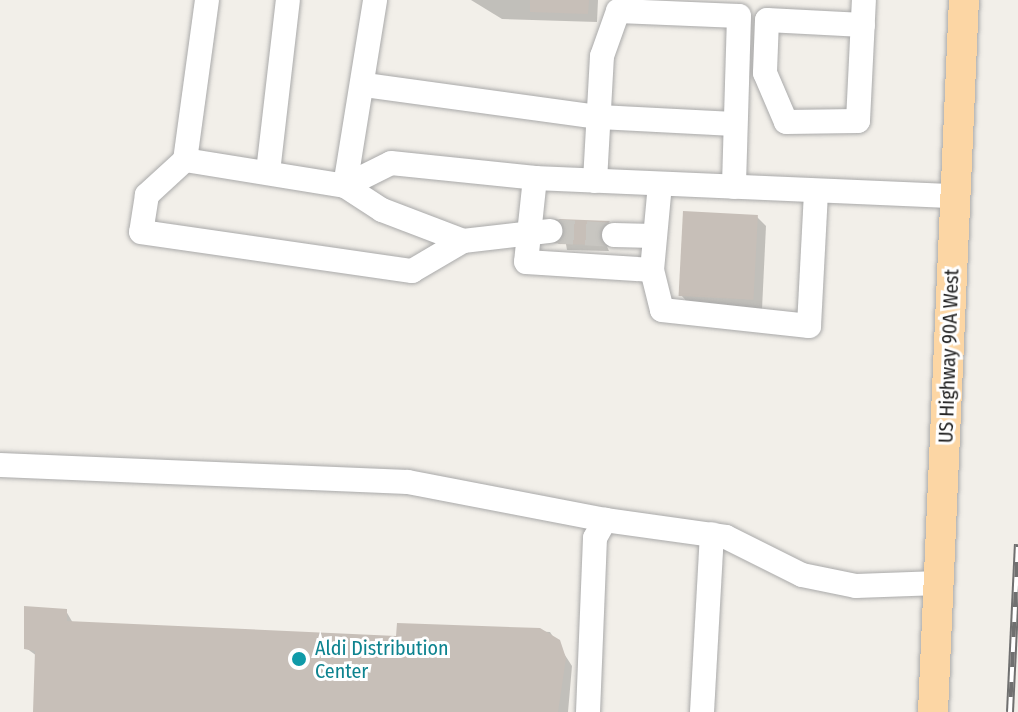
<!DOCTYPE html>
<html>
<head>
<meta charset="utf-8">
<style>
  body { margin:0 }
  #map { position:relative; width:1018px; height:712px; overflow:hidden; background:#f2efe9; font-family:"Fira Sans Condensed",sans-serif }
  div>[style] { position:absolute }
  .shadow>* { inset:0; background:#0003 }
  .building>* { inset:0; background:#c7bfb8; transform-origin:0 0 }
  .minor-tunnel>* { height:24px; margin-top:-12px; transform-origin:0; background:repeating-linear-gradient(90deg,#c8c6c1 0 24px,transparent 0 36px) }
  .roads { filter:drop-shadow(0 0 2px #a9a9a9) drop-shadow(0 0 2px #a9a9a9) }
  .minor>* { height:24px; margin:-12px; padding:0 12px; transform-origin:12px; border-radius:12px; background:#fff }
  .major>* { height:30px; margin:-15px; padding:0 15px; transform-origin:15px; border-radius:15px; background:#fcd6a4 }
  .rail>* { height:8px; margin-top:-4px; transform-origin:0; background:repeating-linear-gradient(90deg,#fff 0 15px,#707070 0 30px); box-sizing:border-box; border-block:2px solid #707070 }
  .dots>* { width:22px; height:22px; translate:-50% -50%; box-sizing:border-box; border:4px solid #fff; border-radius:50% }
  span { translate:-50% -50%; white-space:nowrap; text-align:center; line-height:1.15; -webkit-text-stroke:6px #fff; paint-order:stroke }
  .street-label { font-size:20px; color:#222 }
  .culture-label { font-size:20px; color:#0d838f }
  .left { translate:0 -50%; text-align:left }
</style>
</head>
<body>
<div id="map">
  <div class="shadow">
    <i style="clip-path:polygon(471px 0,598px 0,597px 22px,502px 19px)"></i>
    <i style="clip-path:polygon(757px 217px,766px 226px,762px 309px,690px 305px,681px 295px)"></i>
    <i style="clip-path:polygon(562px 221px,610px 223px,616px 229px,605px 242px,609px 251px,567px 250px)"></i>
    <i style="clip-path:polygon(66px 611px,73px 623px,398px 638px,399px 625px,550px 632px,572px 666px,568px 712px,35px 712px,37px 656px,26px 648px)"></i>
  </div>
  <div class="building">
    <i style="clip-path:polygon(530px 0,589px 0,588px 14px,530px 12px)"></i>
    <i style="left:683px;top:211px;width:75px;height:85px;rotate:3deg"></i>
    <i style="clip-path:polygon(559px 219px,610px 221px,599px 234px,603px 245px,558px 244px,565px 230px)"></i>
    <i style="clip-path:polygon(24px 606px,67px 609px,67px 621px,396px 636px,397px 623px,540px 628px,560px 640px,566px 658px,558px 712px,33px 712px,35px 651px,24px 649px)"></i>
  </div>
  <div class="minor-tunnel">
    <i style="left:550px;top:231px;width:64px;rotate:3.6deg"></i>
  </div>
  <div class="roads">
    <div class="minor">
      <i style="left:207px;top:0;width:162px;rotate:97.8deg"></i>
      <i style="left:185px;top:160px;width:162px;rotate:9.2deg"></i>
      <i style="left:345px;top:186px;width:44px;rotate:33deg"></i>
      <i style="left:382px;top:210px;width:87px;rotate:20.9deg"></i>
      <i style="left:463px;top:241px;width:88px;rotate:-6.6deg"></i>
      <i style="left:863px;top:25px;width:96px;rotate:-177deg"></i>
      <i style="left:767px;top:20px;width:53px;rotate:92.2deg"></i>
      <i style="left:765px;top:73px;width:53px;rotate:66.8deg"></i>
      <i style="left:786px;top:122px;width:72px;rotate:-0.8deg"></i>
      <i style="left:858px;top:121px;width:121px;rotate:-87.2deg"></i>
      <i style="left:365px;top:85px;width:236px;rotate:7.8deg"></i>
      <i style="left:599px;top:117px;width:135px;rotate:3deg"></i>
      <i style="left:185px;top:160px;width:52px;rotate:137.4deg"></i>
      <i style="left:147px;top:195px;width:37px;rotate:99deg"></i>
      <i style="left:141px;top:232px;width:274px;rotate:8.2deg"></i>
      <i style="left:412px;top:271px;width:59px;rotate:-30.5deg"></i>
      <i style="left:268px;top:172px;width:173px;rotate:-83.4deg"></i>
      <i style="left:535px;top:178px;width:84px;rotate:96.1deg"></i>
      <i style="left:526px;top:262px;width:126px;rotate:3.6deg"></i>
      <i style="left:595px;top:181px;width:125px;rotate:-86.8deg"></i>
      <i style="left:602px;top:56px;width:48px;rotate:-70.4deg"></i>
      <i style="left:618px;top:11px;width:121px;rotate:2.4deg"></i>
      <i style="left:739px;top:16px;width:171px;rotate:91.7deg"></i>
      <i style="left:660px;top:184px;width:86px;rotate:95.3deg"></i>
      <i style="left:652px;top:270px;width:41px;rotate:76deg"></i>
      <i style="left:662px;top:310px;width:148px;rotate:6.2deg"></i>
      <i style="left:809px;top:326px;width:135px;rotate:-87deg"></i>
      <i style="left:345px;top:186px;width:51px;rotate:-26.6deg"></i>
      <i style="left:391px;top:163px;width:145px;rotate:5.9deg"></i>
      <i style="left:535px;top:178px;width:420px;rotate:2.5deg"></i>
      <i style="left:345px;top:186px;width:188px;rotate:-80.8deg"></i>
      <i style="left:614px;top:235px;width:40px;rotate:1.4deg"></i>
      <i style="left:0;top:465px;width:408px;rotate:2.4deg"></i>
      <i style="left:408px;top:482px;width:201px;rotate:10.9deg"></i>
      <i style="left:588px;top:712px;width:174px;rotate:-87.7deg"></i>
      <i style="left:595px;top:538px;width:21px;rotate:-61deg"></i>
      <i style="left:605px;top:520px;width:122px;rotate:8deg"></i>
      <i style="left:726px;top:537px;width:85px;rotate:26.6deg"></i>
      <i style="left:802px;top:575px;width:55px;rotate:11.5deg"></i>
      <i style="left:856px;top:586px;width:83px;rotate:-2.1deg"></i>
      <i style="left:702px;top:712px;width:178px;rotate:-86.8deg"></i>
    </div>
    <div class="major">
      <i style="left:933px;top:712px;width:713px;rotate:-87.51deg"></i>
    </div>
  </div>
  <div class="rail">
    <i style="left:1010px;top:712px;width:168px;rotate:-87.3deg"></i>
  </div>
  <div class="dots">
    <i style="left:299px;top:659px;background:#0f9aa8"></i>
  </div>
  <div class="street-label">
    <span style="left:949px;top:356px;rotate:-88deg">US Highway 90A West</span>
  </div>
  <div class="culture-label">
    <span class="left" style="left:315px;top:660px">Aldi Distribution<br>Center</span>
  </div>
</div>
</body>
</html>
